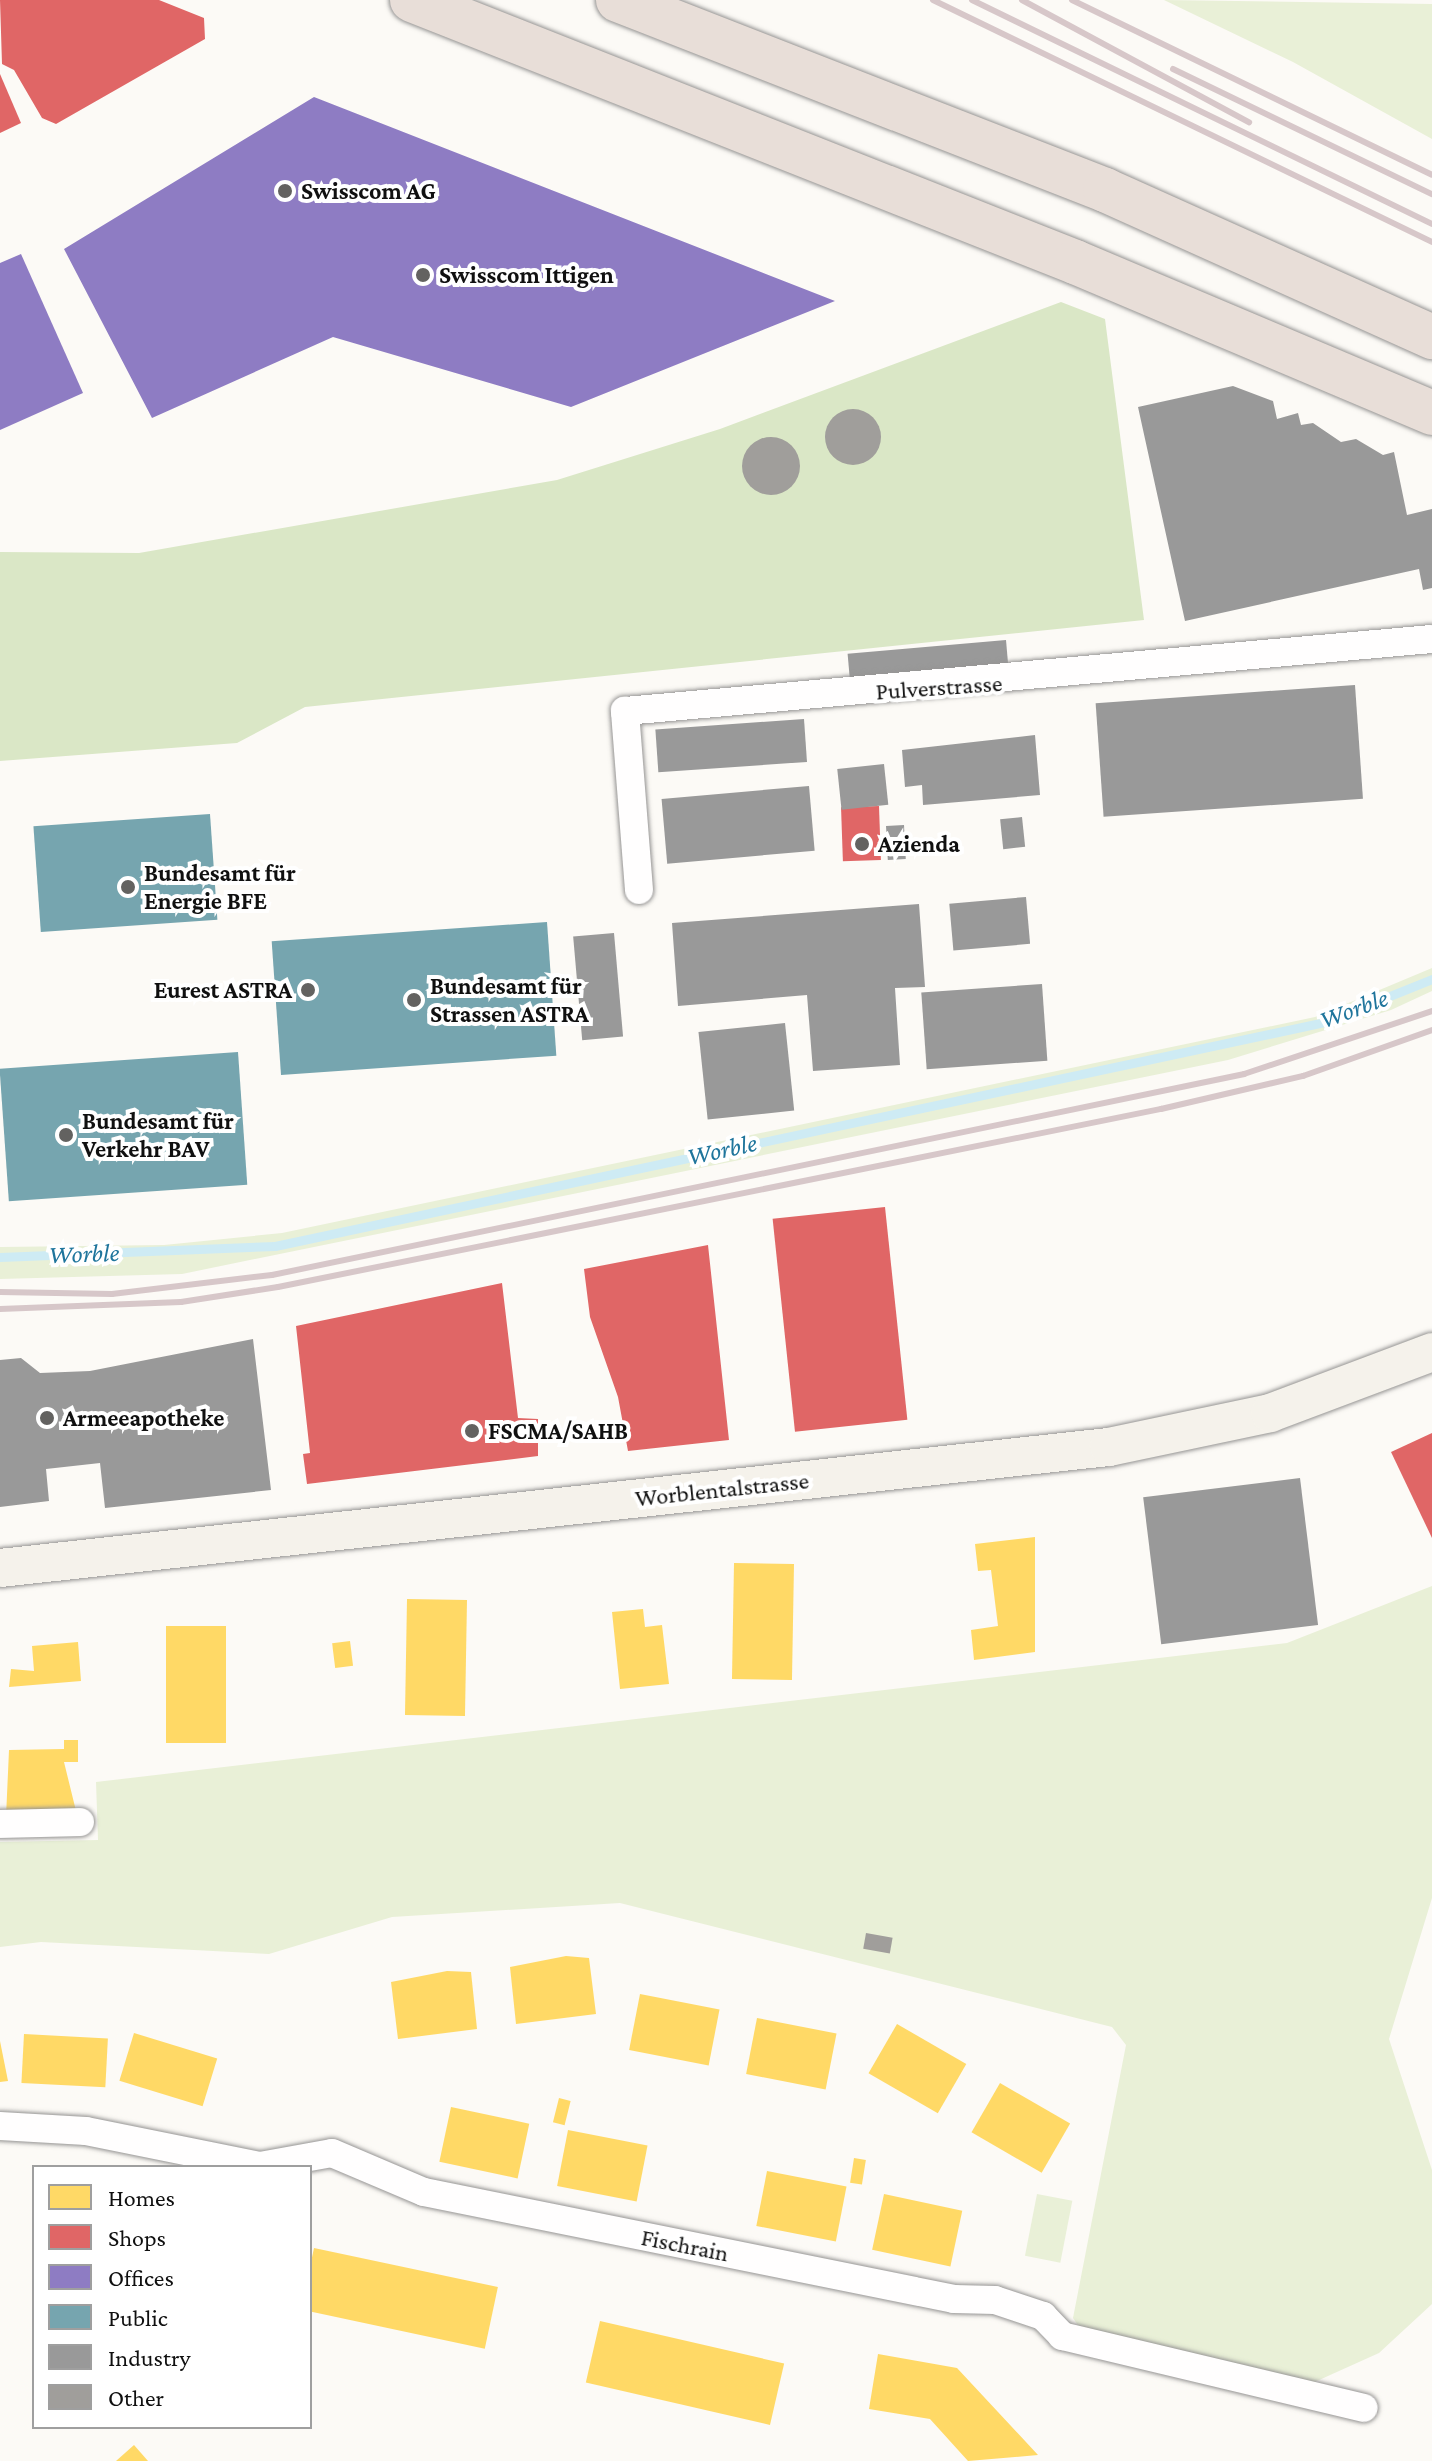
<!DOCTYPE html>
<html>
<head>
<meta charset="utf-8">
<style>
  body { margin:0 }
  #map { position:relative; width:1432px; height:2461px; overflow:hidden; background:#fcfaf6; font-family:"Crimson Pro",serif }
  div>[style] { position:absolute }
  .green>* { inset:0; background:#e9f0d7; transform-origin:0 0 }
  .forest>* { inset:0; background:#dae7c6 }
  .homes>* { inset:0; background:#ffd966; transform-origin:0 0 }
  .shops>* { inset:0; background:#e06666; transform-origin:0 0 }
  .offices>* { inset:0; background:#8e7cc3 }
  .public>* { inset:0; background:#76a5af; transform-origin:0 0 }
  .industry>* { inset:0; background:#999; transform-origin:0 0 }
  .stream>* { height:9px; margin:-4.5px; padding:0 4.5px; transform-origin:4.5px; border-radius:4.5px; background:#ceebf4 }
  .building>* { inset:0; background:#a09e9b; transform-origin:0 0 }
  .round { border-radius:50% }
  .roads { filter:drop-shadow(0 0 2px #969594) drop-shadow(0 0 2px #969594) }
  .minor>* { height:28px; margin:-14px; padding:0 14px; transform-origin:14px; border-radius:14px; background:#fffefe }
  .secondary>* { height:38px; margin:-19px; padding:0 19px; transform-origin:19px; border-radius:19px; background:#f5f2eb }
  .motorway>* { height:44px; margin:-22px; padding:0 22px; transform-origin:22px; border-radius:22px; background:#e8ded8 }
  .rail>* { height:6px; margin:-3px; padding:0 3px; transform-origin:3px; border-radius:3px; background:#d7c7c9 }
  .dots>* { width:22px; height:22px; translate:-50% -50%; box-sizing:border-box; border:4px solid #fff; border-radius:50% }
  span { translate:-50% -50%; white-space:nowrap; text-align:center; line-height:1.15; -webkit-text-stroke:8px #fff; paint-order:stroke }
  .poi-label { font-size:24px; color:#101010; font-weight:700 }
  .left { translate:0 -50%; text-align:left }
  .right { translate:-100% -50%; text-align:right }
  .street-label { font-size:24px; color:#101010 }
  .water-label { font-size:26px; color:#1f759c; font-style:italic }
  .legend { position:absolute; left:32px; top:2165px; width:280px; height:264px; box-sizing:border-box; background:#fff; border:2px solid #9f9f9f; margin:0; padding:10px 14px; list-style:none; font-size:24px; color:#101010 }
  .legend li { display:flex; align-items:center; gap:16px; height:40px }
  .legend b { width:40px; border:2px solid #9f9f9f }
</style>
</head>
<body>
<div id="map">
  <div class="green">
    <i style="clip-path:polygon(1164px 0,1432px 4px,1432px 139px,1293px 62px)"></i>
    <i style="clip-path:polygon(1432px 968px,1432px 991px,1391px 1010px,1228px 1060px,182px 1274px,0 1279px,0 1247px,164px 1245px,282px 1233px,1315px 1017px)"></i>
    <i style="clip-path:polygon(1432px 1586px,1432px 1898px,1389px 2039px,1432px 2170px,1432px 2304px,1379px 2353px,1308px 2385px,1082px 2331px,1073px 2318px,1126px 2045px,1112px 2027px,620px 1903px,392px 1917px,269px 1954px,41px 1942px,0 1947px,0 1842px,98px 1840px,96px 1782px,1287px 1643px)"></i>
    <i style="left:1037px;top:2194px;width:36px;height:63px;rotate:11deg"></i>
  </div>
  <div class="forest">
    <i style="clip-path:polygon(1061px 302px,1105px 319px,1144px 620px,305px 707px,237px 743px,0 761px,0 552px,139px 553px,557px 480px,720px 429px)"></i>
  </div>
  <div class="homes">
    <i style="clip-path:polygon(1035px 1537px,1035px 1652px,974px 1660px,971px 1630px,998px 1626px,991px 1570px,978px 1571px,975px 1544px)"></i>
    <i style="left:794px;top:1564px;width:116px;height:60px;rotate:91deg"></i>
    <i style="left:467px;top:1600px;width:116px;height:60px;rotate:91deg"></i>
    <i style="clip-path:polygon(643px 1609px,645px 1627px,662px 1625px,669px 1684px,620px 1689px,612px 1612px)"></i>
    <i style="left:226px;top:1626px;width:117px;height:60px;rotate:90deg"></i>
    <i style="left:350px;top:1641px;width:25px;height:18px;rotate:83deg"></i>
    <i style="clip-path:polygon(78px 1642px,81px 1681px,9px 1687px,11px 1669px,34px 1671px,32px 1646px)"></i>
    <i style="clip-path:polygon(64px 1740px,78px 1740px,78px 1762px,64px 1762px,77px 1815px,6px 1817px,9px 1750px,64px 1749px)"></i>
    <i style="clip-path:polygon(566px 1956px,589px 1958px,596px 2014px,516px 2024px,510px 1967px)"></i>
    <i style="clip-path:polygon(447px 1971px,471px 1972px,477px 2029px,398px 2039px,391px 1982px)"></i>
    <i style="left:640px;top:1994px;width:81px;height:57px;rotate:11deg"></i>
    <i style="left:757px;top:2018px;width:81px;height:57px;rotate:11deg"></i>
    <i style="left:897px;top:2024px;width:80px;height:57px;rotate:30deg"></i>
    <i style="left:134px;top:2033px;width:87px;height:50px;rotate:17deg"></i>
    <i style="left:24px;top:2034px;width:84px;height:49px;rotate:3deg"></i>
    <i style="clip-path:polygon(0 2041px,8px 2081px,0 2082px)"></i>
    <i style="left:1000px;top:2083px;width:81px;height:57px;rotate:30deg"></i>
    <i style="left:559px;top:2098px;width:12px;height:25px;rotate:14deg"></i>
    <i style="left:451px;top:2107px;width:80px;height:56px;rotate:12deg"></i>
    <i style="left:568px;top:2130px;width:81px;height:57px;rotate:11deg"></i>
    <i style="left:854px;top:2158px;width:12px;height:25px;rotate:9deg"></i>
    <i style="left:767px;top:2171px;width:81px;height:56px;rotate:11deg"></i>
    <i style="left:884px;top:2194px;width:80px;height:57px;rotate:12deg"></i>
    <i style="left:314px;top:2248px;width:188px;height:63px;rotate:12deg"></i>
    <i style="left:600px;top:2321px;width:189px;height:63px;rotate:13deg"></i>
    <i style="clip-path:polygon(878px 2354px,957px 2368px,1038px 2455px,968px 2461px,930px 2419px,869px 2409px)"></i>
    <i style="clip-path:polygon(134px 2445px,148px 2461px,116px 2461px)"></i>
  </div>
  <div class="shops">
    <i style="clip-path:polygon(0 0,159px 0,204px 18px,205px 39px,56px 124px,42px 118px,14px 70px,2px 64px)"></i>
    <i style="clip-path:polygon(0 74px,21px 123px,0 133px)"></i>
    <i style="left:879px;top:806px;width:54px;height:38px;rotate:88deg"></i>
    <i style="left:885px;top:1207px;width:214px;height:113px;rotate:84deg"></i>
    <i style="clip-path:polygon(708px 1245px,729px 1440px,628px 1451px,618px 1397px,590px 1317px,584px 1269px)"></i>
    <i style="clip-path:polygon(502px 1283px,518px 1418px,538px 1419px,538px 1456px,307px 1484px,303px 1454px,310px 1453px,296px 1326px)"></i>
    <i style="clip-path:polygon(1432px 1433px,1432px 1538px,1391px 1452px)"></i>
  </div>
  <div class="offices">
    <i style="clip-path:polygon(314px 97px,835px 301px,571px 407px,333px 337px,152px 418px,64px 249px)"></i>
    <i style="clip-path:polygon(21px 254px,83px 393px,0 430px,0 263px)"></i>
  </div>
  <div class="public">
    <i style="left:210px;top:814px;width:106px;height:177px;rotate:86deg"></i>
    <i style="left:547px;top:922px;width:134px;height:276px;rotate:86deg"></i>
    <i style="left:238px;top:1052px;width:133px;height:239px;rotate:86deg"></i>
  </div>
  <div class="industry">
    <i style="clip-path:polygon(1233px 386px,1273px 401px,1277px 419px,1298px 413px,1301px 425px,1313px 423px,1341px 442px,1356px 439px,1383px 455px,1394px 452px,1407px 515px,1432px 509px,1432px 588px,1423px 590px,1419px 569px,1185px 621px,1138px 407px)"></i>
    <i style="left:1006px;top:640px;width:24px;height:159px;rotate:85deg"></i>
    <i style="left:1355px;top:685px;width:114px;height:260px;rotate:86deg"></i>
    <i style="left:804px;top:719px;width:43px;height:149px;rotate:86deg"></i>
    <i style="clip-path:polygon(1035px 735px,1040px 795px,923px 805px,922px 785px,905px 787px,902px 750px)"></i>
    <i style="left:884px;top:764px;width:41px;height:47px;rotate:84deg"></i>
    <i style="left:809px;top:786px;width:65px;height:148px;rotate:85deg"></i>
    <i style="left:1022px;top:817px;width:30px;height:22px;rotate:84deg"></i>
    <i style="left:904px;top:825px;width:34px;height:18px;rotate:87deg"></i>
    <i style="left:1026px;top:897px;width:47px;height:77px;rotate:85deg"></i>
    <i style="clip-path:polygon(919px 904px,925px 987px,895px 988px,900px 1065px,813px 1071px,807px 995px,678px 1006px,672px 923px)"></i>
    <i style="left:614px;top:933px;width:104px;height:41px;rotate:85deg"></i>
    <i style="left:1042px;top:984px;width:77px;height:121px;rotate:86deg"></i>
    <i style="left:785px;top:1023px;width:88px;height:87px;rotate:84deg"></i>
    <i style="clip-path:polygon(253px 1339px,271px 1490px,105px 1508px,100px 1463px,46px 1469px,49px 1501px,0 1507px,0 1360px,21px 1358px,40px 1373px,90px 1371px)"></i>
    <i style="left:1300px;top:1478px;width:148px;height:158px;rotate:83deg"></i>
  </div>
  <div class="stream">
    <i style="left:0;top:1257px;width:275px;rotate:-2.3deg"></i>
    <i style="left:275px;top:1246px;width:1074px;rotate:-12.04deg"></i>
    <i style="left:1325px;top:1022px;width:115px;rotate:-21.9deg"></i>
  </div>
  <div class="building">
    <i class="round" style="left:825px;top:409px;width:56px;height:56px"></i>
    <i class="round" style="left:742px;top:437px;width:58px;height:58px"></i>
    <i style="left:866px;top:1933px;width:27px;height:16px;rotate:10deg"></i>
  </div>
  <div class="roads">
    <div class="minor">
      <i style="left:639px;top:890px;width:180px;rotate:-94.5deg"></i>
      <i style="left:625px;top:711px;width:810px;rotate:-5.1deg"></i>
      <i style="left:0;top:1824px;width:80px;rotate:-1.4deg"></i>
      <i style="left:0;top:2126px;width:86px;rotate:3.3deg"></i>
      <i style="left:86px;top:2131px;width:177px;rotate:11.4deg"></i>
      <i style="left:260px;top:2166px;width:73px;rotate:-10.2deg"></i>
      <i style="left:332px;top:2153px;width:100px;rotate:23deg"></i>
      <i style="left:424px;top:2192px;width:541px;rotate:11.41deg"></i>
      <i style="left:954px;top:2299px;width:41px;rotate:1.4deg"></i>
      <i style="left:995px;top:2300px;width:51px;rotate:18.4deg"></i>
      <i style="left:1043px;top:2316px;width:28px;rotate:46deg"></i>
      <i style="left:1062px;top:2336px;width:310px;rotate:13.4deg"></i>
    </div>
    <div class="secondary">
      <i style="left:0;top:1568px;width:1116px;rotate:-6.23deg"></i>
      <i style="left:1109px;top:1447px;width:165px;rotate:-11.9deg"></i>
      <i style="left:1270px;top:1413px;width:173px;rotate:-20.6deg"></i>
    </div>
    <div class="motorway">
      <i style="left:412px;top:0;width:713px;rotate:21.56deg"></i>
      <i style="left:1075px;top:262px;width:388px;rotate:22.9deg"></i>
      <i style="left:618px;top:0;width:523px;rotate:21.31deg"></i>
      <i style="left:1105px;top:190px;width:359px;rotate:24.2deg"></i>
    </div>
  </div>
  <div class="rail">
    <i style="left:933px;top:0;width:555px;rotate:25.87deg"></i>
    <i style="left:972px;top:0;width:512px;rotate:25.96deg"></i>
    <i style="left:1022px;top:0;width:258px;rotate:28.3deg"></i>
    <i style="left:1072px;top:0;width:400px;rotate:25.9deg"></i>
    <i style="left:1173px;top:69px;width:288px;rotate:25.8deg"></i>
    <i style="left:0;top:1292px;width:112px;rotate:1deg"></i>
    <i style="left:112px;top:1294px;width:161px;rotate:-6.8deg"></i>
    <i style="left:272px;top:1275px;width:993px;rotate:-11.68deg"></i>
    <i style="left:1244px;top:1074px;width:198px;rotate:-18.5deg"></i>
    <i style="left:0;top:1309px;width:181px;rotate:-2.2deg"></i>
    <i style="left:181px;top:1302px;width:98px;rotate:-8.8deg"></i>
    <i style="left:278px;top:1287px;width:901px;rotate:-11.4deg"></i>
    <i style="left:1161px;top:1109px;width:146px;rotate:-13.1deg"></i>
    <i style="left:1303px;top:1076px;width:137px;rotate:-19.6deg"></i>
  </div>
  <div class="dots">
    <i style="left:285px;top:191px;background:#636260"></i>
    <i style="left:423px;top:275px;background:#636260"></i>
    <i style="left:862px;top:844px;background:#636260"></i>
    <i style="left:128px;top:887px;background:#636260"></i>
    <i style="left:308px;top:990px;background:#636260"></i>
    <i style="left:414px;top:1000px;background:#636260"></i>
    <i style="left:66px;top:1135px;background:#636260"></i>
    <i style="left:47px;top:1418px;background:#636260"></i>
    <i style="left:472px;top:1431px;background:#636260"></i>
  </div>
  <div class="poi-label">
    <span class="left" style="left:301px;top:191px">Swisscom AG</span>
    <span class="left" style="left:439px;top:275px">Swisscom Ittigen</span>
    <span class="left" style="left:878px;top:844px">Azienda</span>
    <span class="left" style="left:144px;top:887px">Bundesamt für<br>Energie BFE</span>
    <span class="left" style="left:430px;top:1000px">Bundesamt für<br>Strassen ASTRA</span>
    <span class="right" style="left:292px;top:990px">Eurest ASTRA</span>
    <span class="left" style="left:82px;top:1135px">Bundesamt für<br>Verkehr BAV</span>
    <span class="left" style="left:63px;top:1418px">Armeeapotheke</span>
    <span class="left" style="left:488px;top:1431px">FSCMA/SAHB</span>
  </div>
  <div class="street-label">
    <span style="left:939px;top:687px;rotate:-4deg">Pulverstrasse</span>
    <span style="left:722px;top:1489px;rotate:-6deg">Worblentalstrasse</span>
    <span style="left:685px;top:2245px;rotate:11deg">Fischrain</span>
  </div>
  <div class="water-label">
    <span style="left:1354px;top:1009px;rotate:-20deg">Worble</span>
    <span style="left:722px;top:1150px;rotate:-12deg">Worble</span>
    <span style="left:84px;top:1254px;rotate:-2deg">Worble</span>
  </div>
  <ul class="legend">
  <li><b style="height:22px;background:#ffd966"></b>Homes</li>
  <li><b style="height:22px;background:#e06666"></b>Shops</li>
  <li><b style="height:22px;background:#8e7cc3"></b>Offices</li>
  <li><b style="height:22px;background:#76a5af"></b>Public</li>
  <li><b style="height:22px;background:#999"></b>Industry</li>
  <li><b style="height:22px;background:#a09e9b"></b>Other</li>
  </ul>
</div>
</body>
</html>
